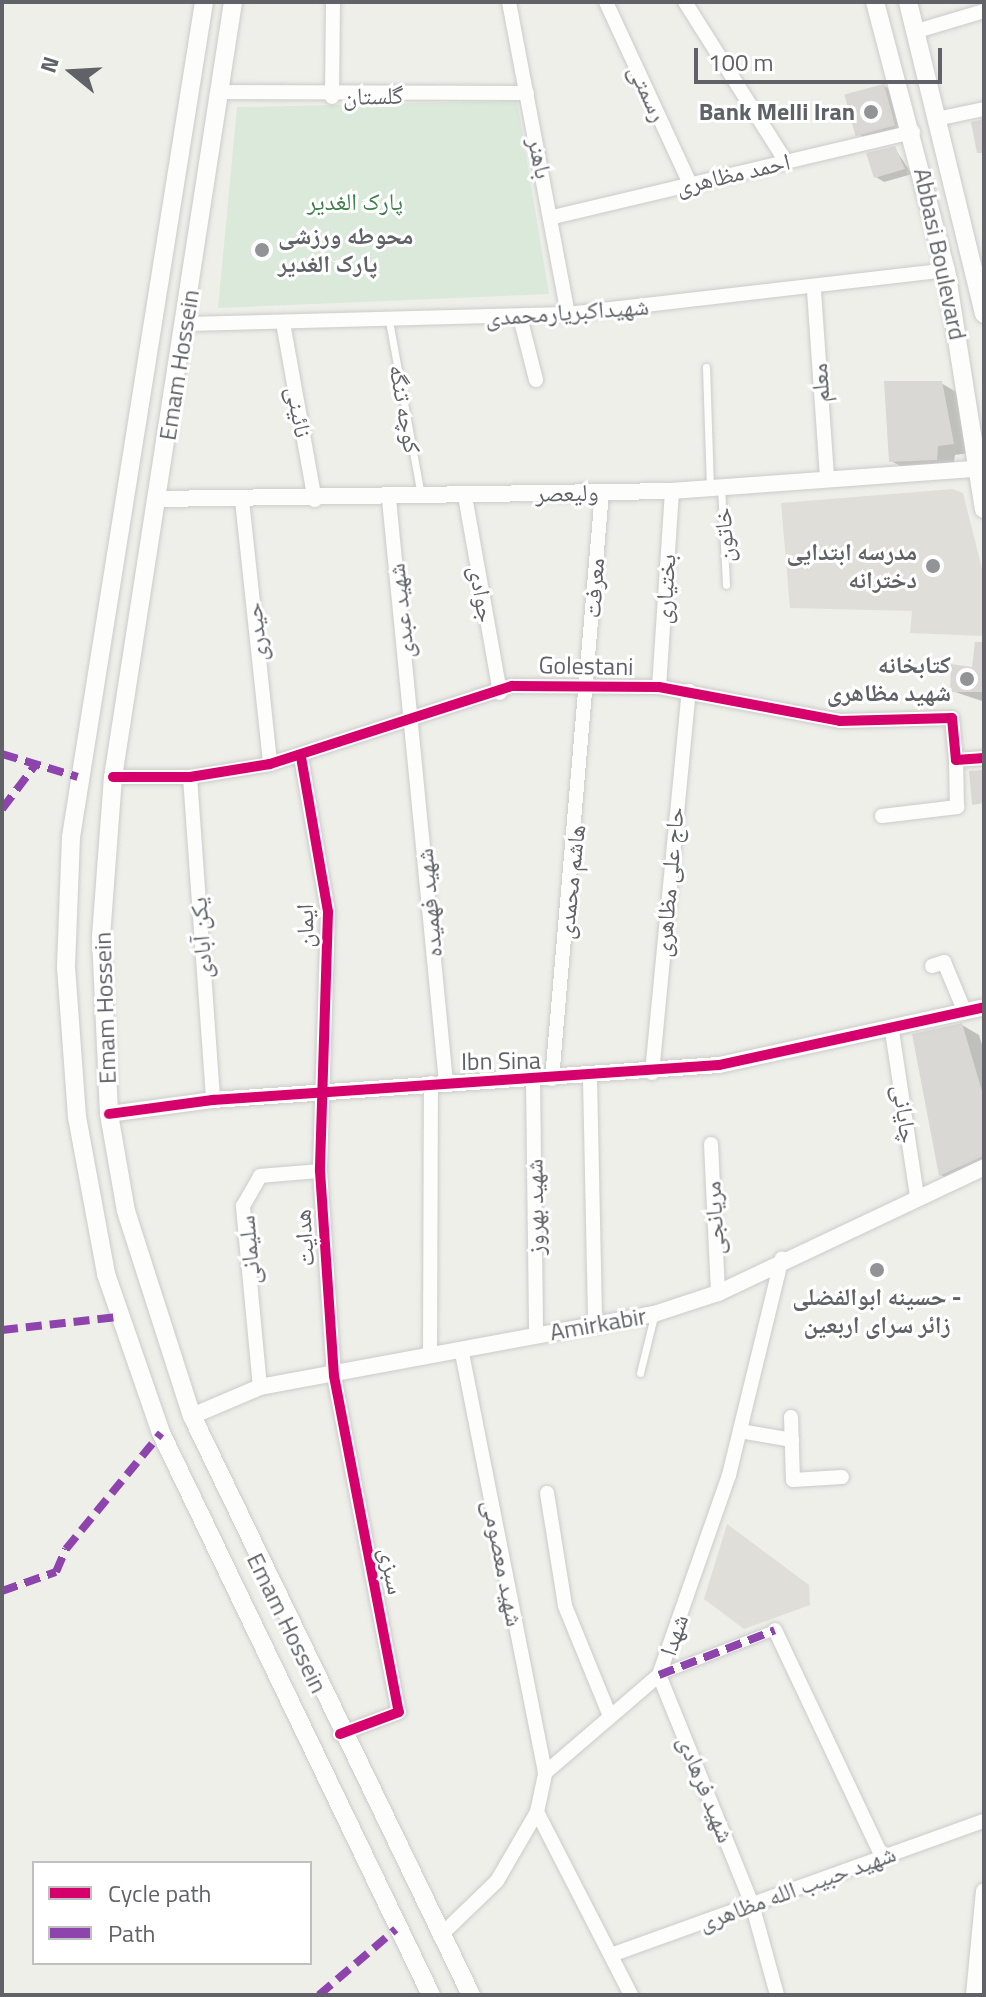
<!DOCTYPE html>
<html>
<head>
<meta charset="utf-8">
<style>
  body { margin:0 }
  #map { position:relative; width:986px; height:1997px; overflow:hidden; background:#efefea; font-family:"Titillium Web","Noto Naskh Arabic",sans-serif }
  div>[style] { position:absolute }
  .education>* { inset:0; background:#dfded9 }
  .green>* { inset:0; background:#dae9da }
  .shadow>* { inset:0; background:#0003 }
  .building>* { inset:0; background:#d9d8d5; transform-origin:0 0 }
  .roads { filter:drop-shadow(0 0 2px #cbcbcb) drop-shadow(0 0 2px #cbcbcb) }
  .service>* { height:7px; margin:-3.5px; padding:0 3.5px; transform-origin:3.5px; border-radius:3.5px; background:#fdfdfc }
  .pedestrian>* { height:10px; margin:-5px; padding:0 5px; transform-origin:5px; border-radius:5px; background:#fdfdfc }
  .minor>* { height:14px; margin:-7px; padding:0 7px; transform-origin:7px; border-radius:7px; background:#fdfdfc }
  .tertiary>* { height:16px; margin:-8px; padding:0 8px; transform-origin:8px; border-radius:8px; background:#fdfdfc }
  .secondary>* { height:18px; margin:-9px; padding:0 9px; transform-origin:9px; border-radius:9px; background:#fdfdfc }
  .quiet>* { height:8px; margin-top:-4px; transform-origin:0; background:repeating-linear-gradient(90deg,#8e44ad 0 16px,transparent 0 24px) }
  .cycleway>* { height:10px; margin:-5px; padding:0 5px; transform-origin:5px; border-radius:5px; background:#d6006c }
  .dots>* { width:22px; height:22px; translate:-50% -50%; box-sizing:border-box; border:4px solid #fff; border-radius:50% }
  span { translate:-50% -50%; white-space:nowrap; text-align:center; line-height:1.15; -webkit-text-stroke:6px #fff; paint-order:stroke }
  .street-label { font-size:24px; color:#606267 }
  .poi-label { font-size:24px; color:#606267; font-weight:700 }
  .right { translate:-100% -50%; text-align:right }
  .left { translate:0 -50%; text-align:left }
  .park-label { font-size:24px; color:#3f7f4c }
  .frame { position:absolute; inset:0; border:4px solid #606267; pointer-events:none }
  .legend { position:absolute; left:32px; top:1861px; width:280px; height:104px; box-sizing:border-box; background:#fff; border:2px solid #bfc0c2; margin:0; padding:10px 14px; list-style:none; font-size:24px; color:#606267 }
  .legend li { display:flex; align-items:center; gap:16px; height:40px }
  .legend b { width:40px; border:2px solid #bfc0c2 }
  .north { position:absolute; left:32px; top:32px; width:80px; height:80px; -webkit-text-stroke:6px #fff; paint-order:stroke; rotate:288deg; font-size:22px; font-weight:700; line-height:32px; text-align:center; color:#606267 }
  .north::after { content:''; display:block; margin:auto; width:28px; height:36px; background:#606267; clip-path:polygon(50% 0,100% 100%,50% 72%,0 100%) }
  .scale { position:absolute; left:694px; top:48px; width:248px; height:36px; box-sizing:border-box; border:4px solid #606267; border-top:0; padding-left:10px; font-size:24px; line-height:28px; white-space:nowrap; color:#606267; -webkit-text-stroke:6px #fff; paint-order:stroke }
</style>
</head>
<body>
<div id="map">
  <div class="education">
    <i style="clip-path:polygon(953px 489px,963px 493px,984px 577px,984px 636px,910px 633px,912px 611px,790px 608px,781px 503px)"></i>
    <i style="clip-path:polygon(727px 1524px,809px 1585px,810px 1605px,744px 1629px,704px 1599px)"></i>
  </div>
  <div class="green">
    <i style="clip-path:polygon(517px 101px,549px 294px,218px 308px,237px 107px)"></i>
  </div>
  <div class="shadow">
    <i style="clip-path:polygon(884px 86px,897px 93px,907px 133px,871px 141px,858px 134px)"></i>
    <i style="clip-path:polygon(895px 149px,912px 174px,884px 182px,876px 177px)"></i>
    <i style="clip-path:polygon(941px 383px,958px 393px,970px 453px,955px 455px,953px 469px,908px 470px,891px 461px)"></i>
    <i style="clip-path:polygon(984px 654px,984px 715px,982px 701px,952px 691px)"></i>
    <i style="clip-path:polygon(962px 1025px,979px 1035px,984px 1051px,984px 1175px,958px 1185px,941px 1175px)"></i>
  </div>
  <div class="building">
    <i style="left:884px;top:84px;width:43px;height:41px;rotate:75deg"></i>
    <i style="clip-path:polygon(984px 119px,984px 153px,977px 153px,971px 122px)"></i>
    <i style="clip-path:polygon(895px 146px,905px 169px,874px 178px,866px 153px)"></i>
    <i style="clip-path:polygon(884px 381px,942px 381px,954px 444px,938px 446px,937px 460px,889px 462px)"></i>
    <i style="clip-path:polygon(975px 642px,984px 642px,984px 692px,950px 692px,951px 664px,972px 667px)"></i>
    <i style="clip-path:polygon(984px 770px,984px 803px,972px 805px,969px 771px)"></i>
    <i style="clip-path:polygon(962px 1023px,984px 1098px,984px 1156px,939px 1176px,912px 1034px)"></i>
  </div>
  <div class="roads">
    <div class="service">
      <i style="left:389px;top:321px;width:178px;rotate:79.6deg"></i>
      <i style="left:706px;top:367px;width:119px;rotate:88.1deg"></i>
      <i style="left:721px;top:486px;width:99px;rotate:87.1deg"></i>
      <i style="left:640px;top:1373px;width:59px;rotate:-76.2deg"></i>
    </div>
    <div class="pedestrian">
      <i style="left:659px;top:1675px;width:124px;rotate:-21.2deg"></i>
    </div>
    <div class="minor">
      <i style="left:509px;top:2px;width:318px;rotate:79.3deg"></i>
      <i style="left:606px;top:2px;width:200px;rotate:65.2deg"></i>
      <i style="left:685px;top:2px;width:189px;rotate:57.7deg"></i>
      <i style="left:917px;top:31px;width:70px;rotate:-16.6deg"></i>
      <i style="left:219px;top:92px;width:308px;rotate:0.2deg"></i>
      <i style="left:332px;top:97px;width:95px;rotate:-89.4deg"></i>
      <i style="left:941px;top:118px;width:44px;rotate:-11.8deg"></i>
      <i style="left:553px;top:217px;width:370px;rotate:-13.3deg"></i>
      <i style="left:814px;top:291px;width:185px;rotate:86deg"></i>
      <i style="left:520px;top:317px;width:65px;rotate:75.7deg"></i>
      <i style="left:283px;top:323px;width:180px;rotate:79.8deg"></i>
      <i style="left:186px;top:324px;width:382px;rotate:-1.5deg"></i>
      <i style="left:568px;top:314px;width:381px;rotate:-6.6deg"></i>
      <i style="left:465px;top:496px;width:200px;rotate:79.9deg"></i>
      <i style="left:389px;top:499px;width:586px;rotate:84.42deg"></i>
      <i style="left:242px;top:500px;width:265px;rotate:83.9deg"></i>
      <i style="left:659px;top:687px;width:196px;rotate:-86.2deg"></i>
      <i style="left:301px;top:757px;width:157px;rotate:80.1deg"></i>
      <i style="left:328px;top:912px;width:259px;rotate:91.8deg"></i>
      <i style="left:320px;top:1171px;width:205px;rotate:86.1deg"></i>
      <i style="left:334px;top:1376px;width:342px;rotate:79.1deg"></i>
      <i style="left:399px;top:1712px;width:63px;rotate:159.6deg"></i>
      <i style="left:113px;top:777px;width:77px"></i>
      <i style="left:190px;top:777px;width:81px;rotate:-9.2deg"></i>
      <i style="left:270px;top:764px;width:254px;rotate:-17.9deg"></i>
      <i style="left:512px;top:686px;width:147px;rotate:0.4deg"></i>
      <i style="left:659px;top:687px;width:184px;rotate:10.6deg"></i>
      <i style="left:840px;top:721px;width:112px;rotate:-1.5deg"></i>
      <i style="left:952px;top:718px;width:42px;rotate:84.6deg"></i>
      <i style="left:956px;top:760px;width:28px;rotate:-4deg"></i>
      <i style="left:190px;top:777px;width:324px;rotate:85.9deg"></i>
      <i style="left:882px;top:816px;width:76px;rotate:-6.8deg"></i>
      <i style="left:957px;top:807px;width:47px;rotate:-91.2deg"></i>
      <i style="left:932px;top:966px;width:13px;rotate:-18deg"></i>
      <i style="left:944px;top:962px;width:52px;rotate:67.4deg"></i>
      <i style="left:892px;top:1031px;width:167px;rotate:81.4deg"></i>
      <i style="left:652px;top:1073px;width:384px;rotate:-84.5deg"></i>
      <i style="left:590px;top:1078px;width:246px;rotate:88.8deg"></i>
      <i style="left:552px;top:1079px;width:589px;rotate:-85.13deg"></i>
      <i style="left:533px;top:1080px;width:255px;rotate:89.3deg"></i>
      <i style="left:711px;top:1144px;width:149px;rotate:87.3deg"></i>
      <i style="left:462px;top:1353px;width:428px;rotate:78.8deg"></i>
      <i style="left:430px;top:1355px;width:272px;rotate:-89.8deg"></i>
      <i style="left:260px;top:1387px;width:182px;rotate:-95.4deg"></i>
      <i style="left:243px;top:1206px;width:34px;rotate:-60deg"></i>
      <i style="left:260px;top:1176px;width:60px;rotate:-4.8deg"></i>
      <i style="left:791px;top:1417px;width:63px;rotate:88.2deg"></i>
      <i style="left:793px;top:1480px;width:49px;rotate:-3.5deg"></i>
      <i style="left:740px;top:1431px;width:53px;rotate:9.8deg"></i>
      <i style="left:547px;top:1493px;width:114px;rotate:80.9deg"></i>
      <i style="left:565px;top:1606px;width:119px;rotate:67.8deg"></i>
      <i style="left:775px;top:1630px;width:252px;rotate:64.7deg"></i>
      <i style="left:659px;top:1675px;width:247px;rotate:67.9deg"></i>
      <i style="left:752px;top:1904px;width:94px;rotate:74.6deg"></i>
      <i style="left:537px;top:1812px;width:206px;rotate:62.8deg"></i>
      <i style="left:440px;top:1936px;width:79px;rotate:-44deg"></i>
      <i style="left:497px;top:1881px;width:80px;rotate:-59.9deg"></i>
      <i style="left:537px;top:1812px;width:40px;rotate:-78deg"></i>
      <i style="left:545px;top:1773px;width:150px;rotate:-40.7deg"></i>
      <i style="left:659px;top:1675px;width:212px;rotate:-70.7deg"></i>
      <i style="left:729px;top:1475px;width:223px;rotate:-76.3deg"></i>
      <i style="left:611px;top:1955px;width:396px;rotate:-19.8deg"></i>
    </div>
    <div class="tertiary">
      <i style="left:157px;top:499px;width:515px;rotate:-0.89deg"></i>
      <i style="left:672px;top:491px;width:304px;rotate:-4.2deg"></i>
      <i style="left:109px;top:1114px;width:105px;rotate:-7.7deg"></i>
      <i style="left:213px;top:1100px;width:507px;rotate:-3.96deg"></i>
      <i style="left:719px;top:1065px;width:271px;rotate:-12.3deg"></i>
      <i style="left:192px;top:1416px;width:74px;rotate:-23.1deg"></i>
      <i style="left:260px;top:1387px;width:401px;rotate:-10.5deg"></i>
      <i style="left:654px;top:1314px;width:67px;rotate:-18.2deg"></i>
      <i style="left:718px;top:1293px;width:294px;rotate:-25.3deg"></i>
      <i style="left:974px;top:1995px;width:104px;rotate:-84.5deg"></i>
    </div>
    <div class="secondary">
      <i style="left:204px;top:2px;width:846px;rotate:99.05deg"></i>
      <i style="left:71px;top:837px;width:130px;rotate:92.2deg"></i>
      <i style="left:66px;top:967px;width:150px;rotate:85.8deg"></i>
      <i style="left:77px;top:1117px;width:160px;rotate:79.5deg"></i>
      <i style="left:106px;top:1274px;width:168px;rotate:70.9deg"></i>
      <i style="left:161px;top:1433px;width:623px;rotate:64.34deg"></i>
      <i style="left:233px;top:2px;width:784px;rotate:98.8deg"></i>
      <i style="left:113px;top:777px;width:160px;rotate:94.3deg"></i>
      <i style="left:101px;top:937px;width:177px;rotate:87.4deg"></i>
      <i style="left:109px;top:1114px;width:98px;rotate:80.1deg"></i>
      <i style="left:126px;top:1211px;width:215px;rotate:72.2deg"></i>
      <i style="left:192px;top:1416px;width:643px;rotate:64.27deg"></i>
      <i style="left:875px;top:2px;width:277px;rotate:75.2deg"></i>
      <i style="left:946px;top:270px;width:242px;rotate:81deg"></i>
      <i style="left:908px;top:2px;width:321px;rotate:76.3deg"></i>
    </div>
  </div>
  <div class="quiet">
    <i style="left:2px;top:754px;width:79px;rotate:16.8deg"></i>
    <i style="left:2px;top:809px;width:56px;rotate:-52.9deg"></i>
    <i style="left:2px;top:1330px;width:116px;rotate:-6.4deg"></i>
    <i style="left:2px;top:1591px;width:57px;rotate:-19.4deg"></i>
    <i style="left:56px;top:1572px;width:25px;rotate:-67deg"></i>
    <i style="left:66px;top:1549px;width:150px;rotate:-50.7deg"></i>
    <i style="left:659px;top:1675px;width:124px;rotate:-21.2deg"></i>
    <i style="left:319px;top:1995px;width:101px;rotate:-40.6deg"></i>
  </div>
  <div class="cycleway">
    <i style="left:301px;top:757px;width:157px;rotate:80.1deg"></i>
    <i style="left:328px;top:912px;width:259px;rotate:91.8deg"></i>
    <i style="left:320px;top:1171px;width:205px;rotate:86.1deg"></i>
    <i style="left:334px;top:1376px;width:342px;rotate:79.1deg"></i>
    <i style="left:399px;top:1712px;width:63px;rotate:159.6deg"></i>
    <i style="left:113px;top:777px;width:77px"></i>
    <i style="left:190px;top:777px;width:81px;rotate:-9.2deg"></i>
    <i style="left:270px;top:764px;width:254px;rotate:-17.9deg"></i>
    <i style="left:512px;top:686px;width:147px;rotate:0.4deg"></i>
    <i style="left:659px;top:687px;width:184px;rotate:10.6deg"></i>
    <i style="left:840px;top:721px;width:112px;rotate:-1.5deg"></i>
    <i style="left:952px;top:718px;width:42px;rotate:84.6deg"></i>
    <i style="left:956px;top:760px;width:28px;rotate:-4deg"></i>
    <i style="left:109px;top:1114px;width:105px;rotate:-7.7deg"></i>
    <i style="left:213px;top:1100px;width:507px;rotate:-3.96deg"></i>
    <i style="left:719px;top:1065px;width:271px;rotate:-12.3deg"></i>
  </div>
  <div class="dots">
    <i style="left:871px;top:112px;background:#929395"></i>
    <i style="left:262px;top:250px;background:#929395"></i>
    <i style="left:933px;top:566px;background:#929395"></i>
    <i style="left:967px;top:679px;background:#929395"></i>
    <i style="left:877px;top:1270px;background:#929395"></i>
  </div>
  <div class="street-label">
    <span style="left:648px;top:93px;rotate:65deg">رسمتی</span>
    <span style="left:373px;top:96px;rotate:-1deg">گلستان</span>
    <span style="left:540px;top:158px;rotate:78deg">باهنر</span>
    <span style="left:733px;top:174px;rotate:-13deg">احمد مظاهری</span>
    <span style="left:940px;top:254px;rotate:78deg">Abbasi Boulevard</span>
    <span style="left:567px;top:312px;rotate:-4deg">شهیداکبریارمحمدی</span>
    <span style="left:179px;top:365px;rotate:-81deg">Emam Hossein</span>
    <span style="left:820px;top:383px;rotate:-94deg">معلم</span>
    <span style="left:405px;top:409px;rotate:80deg">کوچه تنگه</span>
    <span style="left:299px;top:412px;rotate:80deg">نائینی</span>
    <span style="left:567px;top:493px;rotate:-1deg">ولیعصر</span>
    <span style="left:724px;top:535px;rotate:-93deg">خاتون</span>
    <span style="left:594px;top:588px;rotate:-86deg">معرفت</span>
    <span style="left:665px;top:589px;rotate:-86deg">بختیاری</span>
    <span style="left:482px;top:594px;rotate:80deg">جوادی</span>
    <span style="left:401px;top:611px;rotate:-96deg">شهید عبدی</span>
    <span style="left:256px;top:632px;rotate:-96deg">حیدری</span>
    <span style="left:586px;top:666px;rotate:1deg">Golestani</span>
    <span style="left:571px;top:882px;rotate:-84deg">هاشم محمدی</span>
    <span style="left:669px;top:882px;rotate:-85deg">حاج علی مظاهری</span>
    <span style="left:429px;top:903px;rotate:-95deg">شهید فهمیده</span>
    <span style="left:305px;top:926px;rotate:-91deg">ایمان</span>
    <span style="left:201px;top:938px;rotate:-94deg">یکن آبادی</span>
    <span style="left:105px;top:1008px;rotate:-92deg">Emam Hossein</span>
    <span style="left:501px;top:1061px;rotate:-1deg">Ibn Sina</span>
    <span style="left:905px;top:1114px;rotate:82deg">چایانی</span>
    <span style="left:535px;top:1207px;rotate:-91deg">شهید بهروز</span>
    <span style="left:714px;top:1218px;rotate:-93deg">مریانجی</span>
    <span style="left:304px;top:1238px;rotate:-94deg">هدایت</span>
    <span style="left:249px;top:1250px;rotate:-95deg">سلیمانی</span>
    <span style="left:598px;top:1324px;rotate:-10deg">Amirkabir</span>
    <span style="left:503px;top:1563px;rotate:79deg">شهید معصومی</span>
    <span style="left:392px;top:1571px;rotate:79deg">سبزی</span>
    <span style="left:287px;top:1623px;rotate:64deg">Emam Hossein</span>
    <span style="left:674px;top:1635px;rotate:-71deg">شهدا</span>
    <span style="left:706px;top:1789px;rotate:68deg">شهید فرهادی</span>
    <span style="left:797px;top:1888px;rotate:-20deg">شهید حبیب الله مظاهری</span>
  </div>
  <div class="poi-label">
    <span class="right" style="left:855px;top:112px">Bank Melli Iran</span>
    <span class="left" style="left:278px;top:250px">محوطه ورزشی<br>پارک الغدیر</span>
    <span class="right" style="left:917px;top:566px">مدرسه ابتدایی<br>دخترانه</span>
    <span class="right" style="left:951px;top:679px">کتابخانه<br>شهید مظاهری</span>
    <span style="left:877px;top:1311px">حسینه ابوالفضلی -<br>زائر سرای اربعین</span>
  </div>
  <div class="park-label">
    <span style="left:355px;top:202px">پارک الغدیر</span>
  </div>
  <div class="frame"></div>
  <ul class="legend">
  <li><b style="height:10px;background:#d6006c"></b>Cycle path</li>
  <li><b style="height:10px;background:#8e44ad"></b>Path</li>
  </ul>
  <div class="north">N</div>
  <div class="scale">100 m</div>
</div>
</body>
</html>
